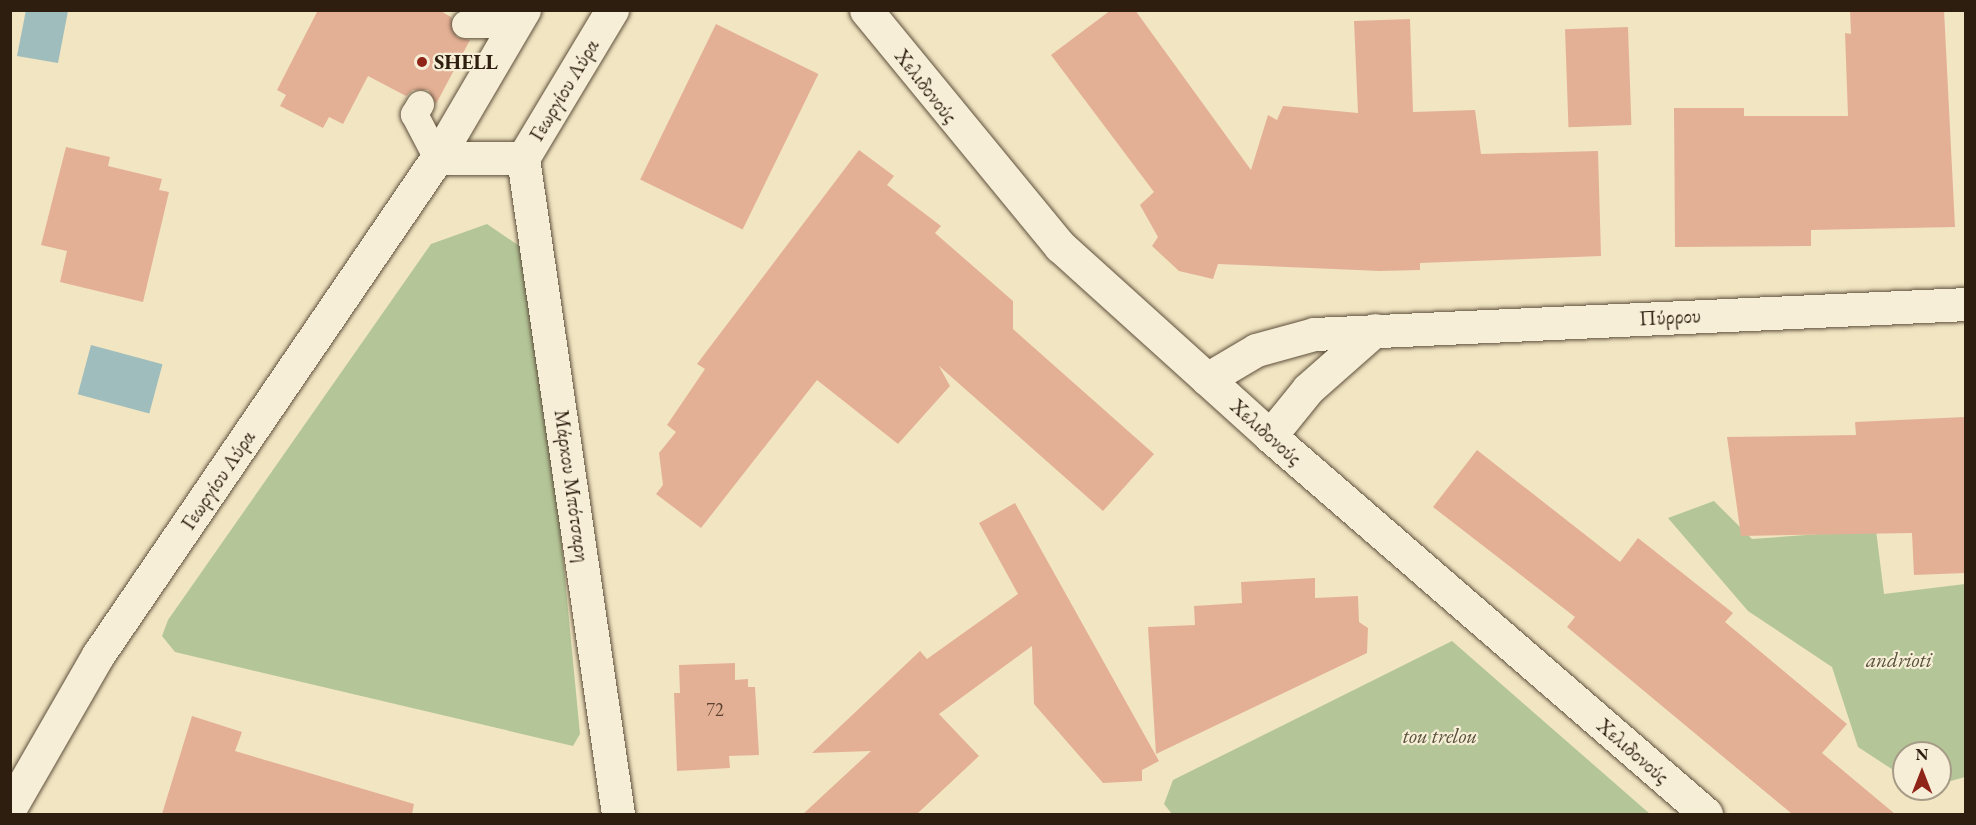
<!DOCTYPE html>
<html>
<head>
<meta charset="utf-8">
<style>
  body { margin:0 }
  #map { position:relative; width:1976px; height:825px; overflow:hidden; background:#f2e5c2; font-family:"EB Garamond",serif }
  div>[style] { position:absolute }
  .green>* { inset:0; background:#b4c698 }
  .water>* { inset:0; background:#9fbdbd; transform-origin:0 0 }
  .building>* { inset:0; background:#e4b095; transform-origin:0 0 }
  .roads { filter:drop-shadow(0 0 2px #5e503c) drop-shadow(0 0 2px #5e503c) }
  .lane>* { height:27px; margin:-13.5px; padding:0 13.5px; transform-origin:13.5px; border-radius:13.5px; background:#f7eed7 }
  .street>* { height:33px; margin:-16.5px; padding:0 16.5px; transform-origin:16.5px; border-radius:16.5px; background:#f7eed7 }
  .secondary>* { height:33px; margin:-16.5px; padding:0 16.5px; transform-origin:16.5px; border-radius:16.5px; background:#f7eed7 }
  .dots>* { width:16px; height:16px; translate:-50% -50%; box-sizing:border-box; border:3px solid #f7eed7; border-radius:50% }
  span { translate:-50% -50%; white-space:nowrap; text-align:center; line-height:1.15; -webkit-text-stroke:4.5px #f7eed7; paint-order:stroke }
  .number-label { font-size:18px; color:#5b4230 }
  .number-label span { -webkit-text-stroke-width:0 }
  .poi-label { font-size:21px; color:#2d1e0f; font-weight:700 }
  .left { translate:0 -50%; text-align:left }
  .street-label { font-size:21px; color:#2d1e0f }
  .park-label { font-size:21px; color:#565038; font-style:italic }
  .frame { position:absolute; inset:0; border:12px solid #2d1e0f; pointer-events:none }
  .north { position:absolute; left:1892px; top:741px; width:60px; height:60px; box-sizing:border-box; background:#f7eed7; border:2px solid #a69b87; border-radius:50%; rotate:0deg; font-size:16px; font-weight:700; line-height:24px; text-align:center; color:#2d1e0f }
  .north::after { content:''; display:block; margin:auto; width:21px; height:27px; background:#8f2418; clip-path:polygon(50% 0,100% 100%,50% 72%,0 100%) }
</style>
</head>
<body>
<div id="map">
  <div class="green">
    <i style="clip-path:polygon(487px 224px,534px 256px,580px 734px,573px 746px,175px 652px,162px 636px,168px 620px,431px 244px)"></i>
    <i style="clip-path:polygon(1714px 501px,1752px 539px,1876px 530px,1884px 594px,1965px 584px,1965px 777px,1940px 784px,1940px 753px,1904px 753px,1904px 777px,1858px 747px,1832px 667px,1748px 611px,1668px 518px)"></i>
    <i style="clip-path:polygon(1452px 641px,1650px 814px,1172px 814px,1164px 804px,1173px 780px)"></i>
  </div>
  <div class="water">
    <i style="clip-path:polygon(26px 10px,68px 11px,58px 63px,17px 56px)"></i>
    <i style="left:91px;top:345px;width:74px;height:51px;rotate:15deg"></i>
  </div>
  <div class="building">
    <i style="clip-path:polygon(318px 10px,439px 10px,451px 17px,457px 37px,470px 40px,436px 104px,428px 90px,413px 90px,406px 96px,368px 76px,343px 124px,329px 117px,323px 128px,280px 106px,286px 95px,277px 90px)"></i>
    <i style="clip-path:polygon(1111px 10px,1135px 10px,1251px 170px,1268px 115px,1277px 120px,1283px 106px,1358px 113px,1354px 21px,1410px 19px,1413px 112px,1475px 110px,1481px 154px,1598px 151px,1601px 256px,1420px 263px,1420px 270px,1380px 271px,1218px 264px,1213px 279px,1179px 271px,1152px 246px,1158px 237px,1140px 205px,1154px 192px,1051px 55px)"></i>
    <i style="clip-path:polygon(1850px 10px,1944px 10px,1955px 227px,1811px 230px,1811px 246px,1675px 247px,1674px 108px,1744px 108px,1744px 116px,1848px 116px,1845px 33px,1851px 34px)"></i>
    <i style="left:716px;top:24px;width:114px;height:173px;rotate:26deg"></i>
    <i style="left:1628px;top:27px;width:98px;height:63px;rotate:88deg"></i>
    <i style="clip-path:polygon(66px 147px,110px 157px,108px 166px,162px 179px,159px 190px,169px 192px,143px 302px,60px 282px,67px 251px,41px 245px)"></i>
    <i style="clip-path:polygon(859px 150px,894px 176px,887px 185px,941px 226px,935px 233px,1013px 301px,1013px 329px,1154px 454px,1103px 511px,939px 366px,950px 386px,898px 444px,817px 380px,701px 528px,656px 494px,663px 485px,659px 453px,676px 432px,667px 425px,705px 369px,697px 364px)"></i>
    <i style="clip-path:polygon(1965px 417px,1965px 573px,1914px 575px,1912px 533px,1741px 536px,1727px 437px,1856px 435px,1855px 422px)"></i>
    <i style="clip-path:polygon(1477px 450px,1620px 562px,1638px 538px,1733px 613px,1725px 622px,1847px 724px,1822px 753px,1895px 814px,1792px 814px,1567px 627px,1575px 617px,1433px 507px)"></i>
    <i style="clip-path:polygon(1015px 503px,1159px 761px,1142px 770px,1142px 781px,1103px 783px,1034px 704px,1032px 646px,939px 714px,979px 756px,917px 814px,803px 814px,871px 751px,812px 753px,920px 651px,927px 659px,1018px 594px,979px 523px)"></i>
    <i style="clip-path:polygon(1315px 578px,1315px 598px,1358px 596px,1359px 622px,1368px 628px,1367px 653px,1156px 754px,1148px 627px,1195px 625px,1194px 606px,1242px 603px,1241px 582px)"></i>
    <i style="clip-path:polygon(735px 663px,735px 680px,748px 679px,748px 687px,755px 687px,759px 755px,729px 756px,730px 768px,677px 771px,674px 693px,680px 693px,679px 665px)"></i>
    <i style="clip-path:polygon(192px 716px,242px 732px,235px 751px,414px 804px,412px 814px,162px 814px)"></i>
  </div>
  <div class="roads">
    <div class="lane">
      <i style="left:465px;top:24px;width:51px"></i>
      <i style="left:420px;top:104px;width:12px;rotate:121deg"></i>
      <i style="left:414px;top:114px;width:50px;rotate:62.4deg"></i>
    </div>
    <div class="street">
      <i style="left:523px;top:158px;width:663px;rotate:81.76deg"></i>
      <i style="left:1207px;top:379px;width:57px;rotate:-30.6deg"></i>
      <i style="left:1256px;top:350px;width:60px;rotate:-15.4deg"></i>
      <i style="left:1314px;top:334px;width:653px;rotate:-2.63deg"></i>
      <i style="left:1270px;top:436px;width:60px;rotate:-51deg"></i>
      <i style="left:1308px;top:389px;width:89px;rotate:-41.4deg"></i>
    </div>
    <div class="secondary">
      <i style="left:866px;top:10px;width:306px;rotate:50.6deg"></i>
      <i style="left:1060px;top:246px;width:283px;rotate:42.1deg"></i>
      <i style="left:1270px;top:436px;width:577px;rotate:40.92deg"></i>
      <i style="left:437px;top:158px;width:86px"></i>
      <i style="left:523px;top:158px;width:173px;rotate:-59deg"></i>
      <i style="left:10px;top:808px;width:177px;rotate:-60.1deg"></i>
      <i style="left:98px;top:655px;width:602px;rotate:-55.7deg"></i>
      <i style="left:437px;top:158px;width:172px;rotate:-59.6deg"></i>
    </div>
  </div>
  <div class="dots">
    <i style="left:422px;top:62px;background:#8f2418"></i>
  </div>
  <div class="number-label">
    <span style="left:715px;top:710px">72</span>
  </div>
  <div class="poi-label">
    <span class="left" style="left:434px;top:62px">SHELL</span>
  </div>
  <div class="street-label">
    <span style="left:926px;top:86px;rotate:52deg">Χελιδονούς</span>
    <span style="left:564px;top:90px;rotate:-59deg">Γεωργίου Λύρα</span>
    <span style="left:1670px;top:317px;rotate:-3deg">Πύρρου</span>
    <span style="left:1266px;top:432px;rotate:42deg">Χελιδονούς</span>
    <span style="left:218px;top:480px;rotate:-56deg">Γεωργίου Λύρα</span>
    <span style="left:572px;top:486px;rotate:82deg">Μάρκου Μπότσαρη</span>
    <span style="left:1633px;top:751px;rotate:41deg">Χελιδονούς</span>
  </div>
  <div class="park-label">
    <span style="left:1899px;top:660px">andrioti</span>
    <span style="left:1440px;top:736px">tou trelou</span>
  </div>
  <div class="frame"></div>
  <div class="north">N</div>
</div>
</body>
</html>
